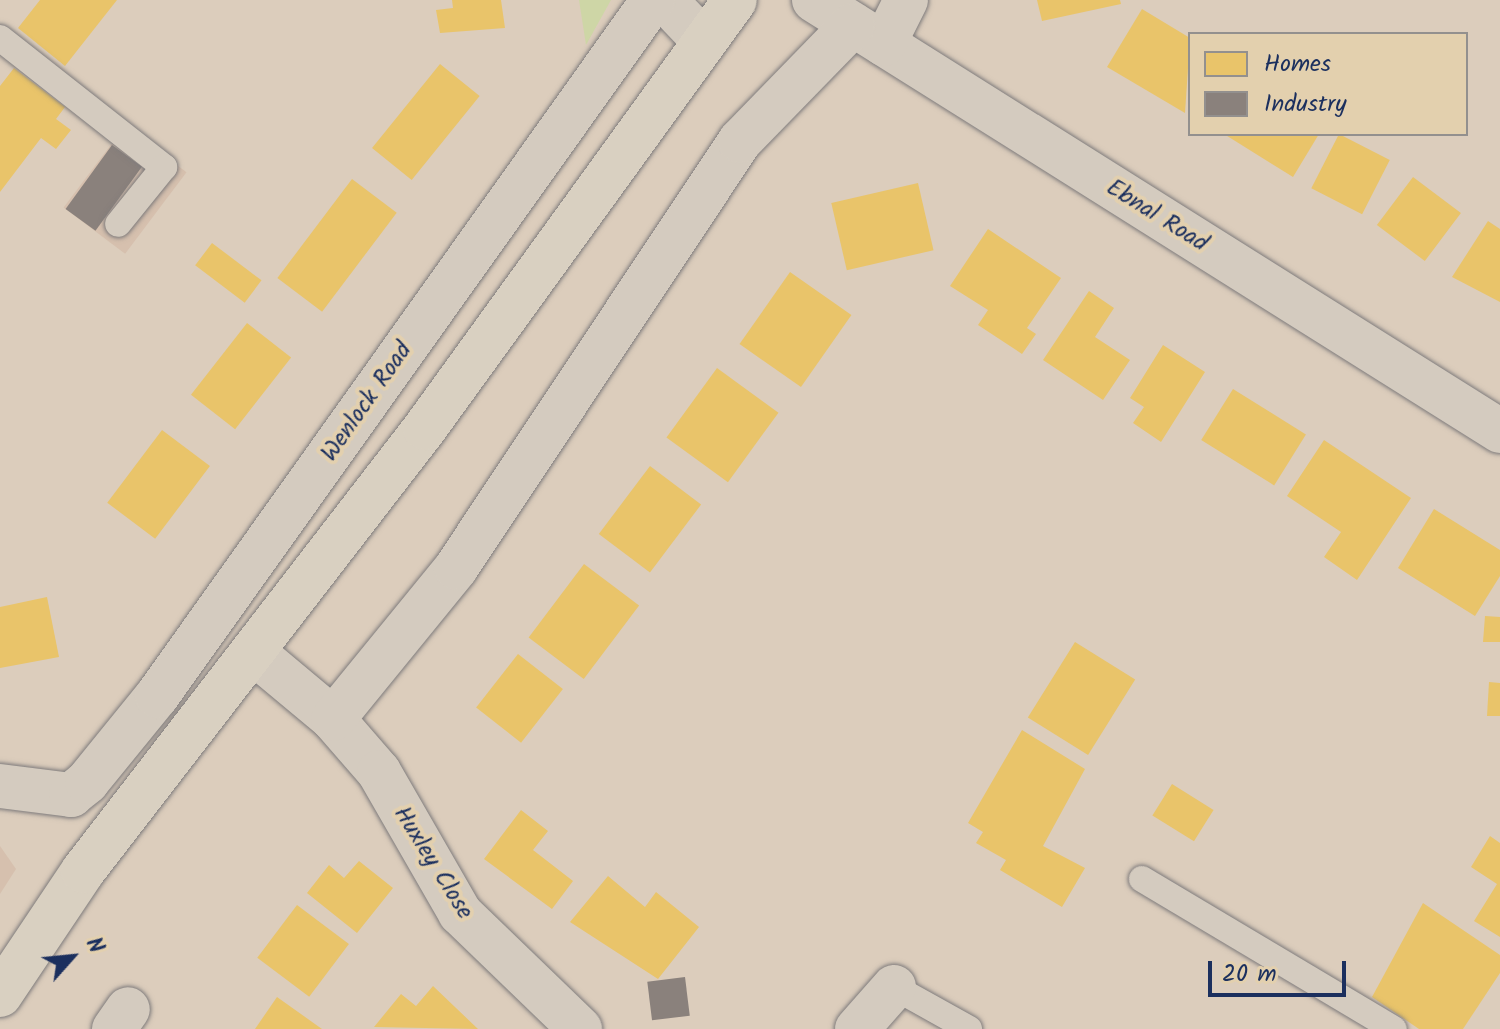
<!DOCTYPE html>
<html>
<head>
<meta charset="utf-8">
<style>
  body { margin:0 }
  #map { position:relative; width:1500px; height:1029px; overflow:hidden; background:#dccdbc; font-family:Kalam,sans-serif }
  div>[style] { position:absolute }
  .built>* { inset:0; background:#d6c0ae; transform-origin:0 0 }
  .green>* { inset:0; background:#ced6a6 }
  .homes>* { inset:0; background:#e9c46a; transform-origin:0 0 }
  .industry>* { inset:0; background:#8a817c; transform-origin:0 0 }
  .roads { filter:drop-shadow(0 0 2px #7e7b7c) drop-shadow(0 0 2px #7e7b7c) }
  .service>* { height:26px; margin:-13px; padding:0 13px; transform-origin:13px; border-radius:13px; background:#d4cbbf }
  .minor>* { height:44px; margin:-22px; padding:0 22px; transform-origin:22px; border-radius:22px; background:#d4cbbf }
  .primary>* { height:44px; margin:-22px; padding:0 22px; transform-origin:22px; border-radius:22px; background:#d9d0c1 }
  span { translate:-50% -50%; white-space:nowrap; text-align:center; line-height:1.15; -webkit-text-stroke:8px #e3d0ae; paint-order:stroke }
  .street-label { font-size:24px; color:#1b2f5e }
  .legend { position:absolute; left:1188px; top:32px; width:280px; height:104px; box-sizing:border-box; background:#e3d0ae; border:2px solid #93908e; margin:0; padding:10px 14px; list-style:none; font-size:24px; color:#1b2f5e }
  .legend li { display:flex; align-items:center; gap:16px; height:40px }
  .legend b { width:40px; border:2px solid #93908e }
  .north { position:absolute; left:32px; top:917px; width:80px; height:80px; -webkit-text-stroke:6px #e3d0ae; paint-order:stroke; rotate:63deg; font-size:22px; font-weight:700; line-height:32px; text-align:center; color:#1b2f5e }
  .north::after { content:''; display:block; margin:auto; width:28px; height:36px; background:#1b2f5e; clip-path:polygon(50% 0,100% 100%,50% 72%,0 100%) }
  .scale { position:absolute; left:1208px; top:961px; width:138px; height:36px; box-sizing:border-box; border:4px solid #1b2f5e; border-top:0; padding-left:10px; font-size:24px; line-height:28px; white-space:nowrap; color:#1b2f5e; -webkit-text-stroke:6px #e3d0ae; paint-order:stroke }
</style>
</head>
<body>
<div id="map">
  <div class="built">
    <i style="left:125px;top:126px;width:77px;height:102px;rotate:37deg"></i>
    <i style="clip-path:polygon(0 846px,16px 869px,0 894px)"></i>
  </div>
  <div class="green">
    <i style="clip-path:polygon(579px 0,611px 0,586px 45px)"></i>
  </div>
  <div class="homes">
    <i style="clip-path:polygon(40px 0,117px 0,65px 66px,18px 28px)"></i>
    <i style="clip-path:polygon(452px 0,501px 0,505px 28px,440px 33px,436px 10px,453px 8px)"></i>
    <i style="clip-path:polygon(1037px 0,1120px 0,1121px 4px,1042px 21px)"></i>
    <i style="clip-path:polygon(1142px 9px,1190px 38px,1185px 113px,1107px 67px)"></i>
    <i style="left:440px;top:64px;width:51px;height:108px;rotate:39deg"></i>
    <i style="clip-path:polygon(14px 68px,65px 107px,56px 119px,71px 130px,56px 149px,41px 138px,0 192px,0 86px)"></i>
    <i style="clip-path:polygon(1224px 134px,1319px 134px,1293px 177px)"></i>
    <i style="left:1339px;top:134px;width:57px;height:61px;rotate:27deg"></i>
    <i style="left:1413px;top:177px;width:60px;height:60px;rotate:37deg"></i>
    <i style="left:352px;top:179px;width:56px;height:124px;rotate:37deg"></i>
    <i style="left:918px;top:183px;width:69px;height:89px;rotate:77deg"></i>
    <i style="clip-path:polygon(1488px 221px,1500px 229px,1500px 302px,1452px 277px)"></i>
    <i style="clip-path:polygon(988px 229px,1061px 278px,1027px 328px,1036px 334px,1022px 354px,978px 325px,988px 310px,950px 286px)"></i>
    <i style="left:212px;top:243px;width:62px;height:28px;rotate:37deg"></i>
    <i style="left:790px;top:272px;width:75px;height:88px;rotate:35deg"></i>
    <i style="clip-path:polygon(1089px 291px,1114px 308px,1095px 337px,1130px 360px,1103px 400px,1043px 360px)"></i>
    <i style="left:247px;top:323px;width:56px;height:91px;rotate:38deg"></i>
    <i style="clip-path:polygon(1163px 345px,1205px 372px,1161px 442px,1133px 423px,1144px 407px,1130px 398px)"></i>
    <i style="left:717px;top:368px;width:76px;height:86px;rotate:36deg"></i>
    <i style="left:1233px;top:389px;width:86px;height:60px;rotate:32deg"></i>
    <i style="left:162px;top:430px;width:60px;height:91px;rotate:37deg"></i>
    <i style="clip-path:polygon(1324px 440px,1411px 498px,1357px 580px,1324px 557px,1341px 532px,1287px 496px)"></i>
    <i style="left:650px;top:466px;width:64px;height:85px;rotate:37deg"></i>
    <i style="clip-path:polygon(1434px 509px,1500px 550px,1500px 576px,1475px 616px,1398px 568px)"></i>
    <i style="left:584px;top:564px;width:69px;height:92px;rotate:37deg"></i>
    <i style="clip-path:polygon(47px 597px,59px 657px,0 668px,0 607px)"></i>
    <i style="clip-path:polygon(1485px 616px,1500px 617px,1500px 642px,1483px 642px)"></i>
    <i style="left:1075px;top:642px;width:71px;height:89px;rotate:32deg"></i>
    <i style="left:518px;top:654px;width:57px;height:68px;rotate:38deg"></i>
    <i style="clip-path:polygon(1489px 682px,1500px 683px,1500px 716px,1487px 716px)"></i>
    <i style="clip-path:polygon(1022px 730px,1085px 769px,1043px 846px,1085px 868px,1062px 907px,1000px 870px,1006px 860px,976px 843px,983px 832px,968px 823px)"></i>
    <i style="left:1172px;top:784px;width:49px;height:37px;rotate:32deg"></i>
    <i style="clip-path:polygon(521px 810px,548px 831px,533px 850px,573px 881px,552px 909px,484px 859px)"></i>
    <i style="clip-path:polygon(1490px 836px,1500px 843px,1500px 937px,1474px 921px,1497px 884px,1471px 867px)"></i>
    <i style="clip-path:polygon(359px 861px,393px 888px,357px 933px,307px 893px,329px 865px,344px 878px)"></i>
    <i style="clip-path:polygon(608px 876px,645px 907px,656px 892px,699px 927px,658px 979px,570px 922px)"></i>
    <i style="clip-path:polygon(1423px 903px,1500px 955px,1500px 973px,1463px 1029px,1419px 1029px,1372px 997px)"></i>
    <i style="left:297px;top:905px;width:65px;height:66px;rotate:37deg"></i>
    <i style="clip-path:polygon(433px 986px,478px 1029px,374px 1027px,401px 994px,416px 1006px)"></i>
    <i style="clip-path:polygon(277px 997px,322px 1029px,255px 1029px)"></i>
  </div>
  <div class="industry">
    <i style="left:112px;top:145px;width:37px;height:79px;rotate:36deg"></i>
    <i style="left:685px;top:977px;width:39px;height:38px;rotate:83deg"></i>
  </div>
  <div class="roads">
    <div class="service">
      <i style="left:0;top:38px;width:209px;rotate:38.2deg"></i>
      <i style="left:164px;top:167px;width:73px;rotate:128.9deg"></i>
      <i style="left:1142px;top:879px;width:293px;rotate:30.8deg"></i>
      <i style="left:894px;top:987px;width:86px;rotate:29.2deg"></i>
    </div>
    <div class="minor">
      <i style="left:665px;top:0;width:57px;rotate:46.4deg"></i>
      <i style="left:814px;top:0;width:810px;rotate:32.14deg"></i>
      <i style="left:884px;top:44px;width:49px;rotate:-63.4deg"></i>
      <i style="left:253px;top:652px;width:104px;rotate:39.9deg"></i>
      <i style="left:333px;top:719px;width:70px;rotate:49deg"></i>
      <i style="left:379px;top:772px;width:163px;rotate:60.1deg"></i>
      <i style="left:460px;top:913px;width:167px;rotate:44deg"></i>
      <i style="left:333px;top:719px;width:195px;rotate:-50.8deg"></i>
      <i style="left:456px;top:568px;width:513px;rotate:-56.37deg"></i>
      <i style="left:740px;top:141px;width:162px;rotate:-45.8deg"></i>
      <i style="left:0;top:786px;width:72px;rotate:7.2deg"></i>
      <i style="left:71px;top:795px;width:21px;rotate:-39deg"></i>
      <i style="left:87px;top:782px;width:111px;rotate:-50.9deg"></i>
      <i style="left:157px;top:696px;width:855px;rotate:-54.52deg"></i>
      <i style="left:114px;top:1029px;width:24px;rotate:-55deg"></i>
      <i style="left:857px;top:1029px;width:56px;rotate:-48.6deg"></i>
    </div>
    <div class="primary">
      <i style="left:0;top:995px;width:149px;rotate:-56.2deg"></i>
      <i style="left:83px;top:871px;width:560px;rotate:-52.33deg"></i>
      <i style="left:425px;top:428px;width:528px;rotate:-54.08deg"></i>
    </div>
  </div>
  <div class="street-label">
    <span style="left:1157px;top:216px;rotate:32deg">Ebnal Road</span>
    <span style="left:367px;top:402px;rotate:-55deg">Wenlock Road</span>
    <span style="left:433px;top:863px;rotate:58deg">Huxley Close</span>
  </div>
  <ul class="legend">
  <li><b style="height:22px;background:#e9c46a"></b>Homes</li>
  <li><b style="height:22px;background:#8a817c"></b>Industry</li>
  </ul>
  <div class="north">N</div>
  <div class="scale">20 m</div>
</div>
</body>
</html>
